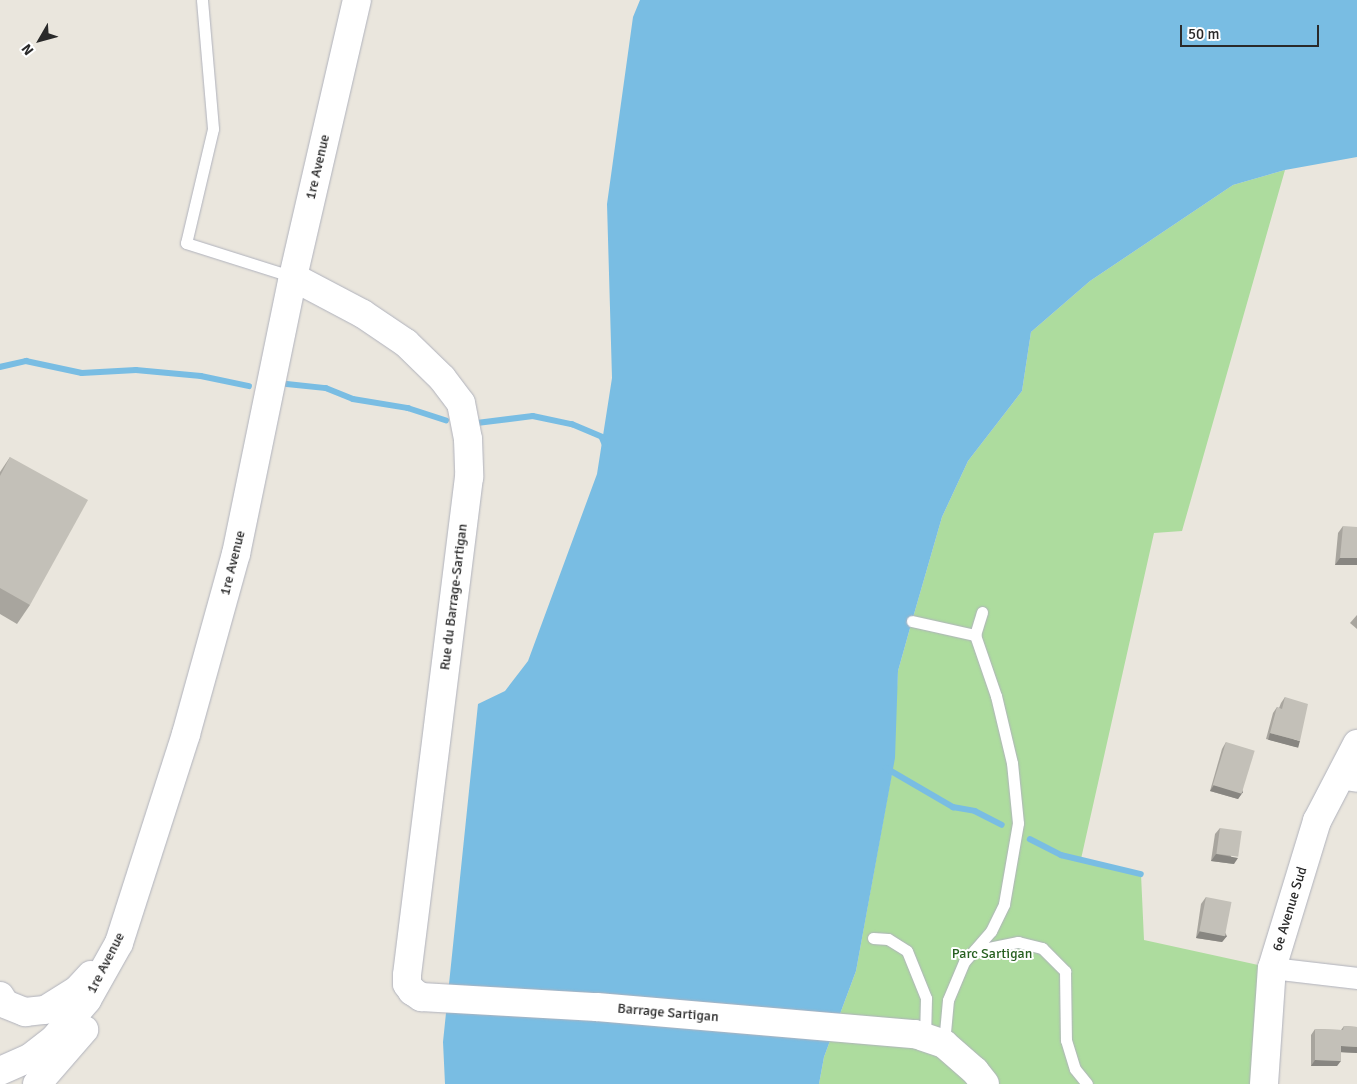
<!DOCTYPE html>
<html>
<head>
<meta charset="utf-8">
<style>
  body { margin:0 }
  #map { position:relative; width:1357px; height:1084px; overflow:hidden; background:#eae6dd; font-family:Signika,sans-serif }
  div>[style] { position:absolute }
  .green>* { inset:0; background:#addc9e }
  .water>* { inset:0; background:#79bde3 }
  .stream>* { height:5.5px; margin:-2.75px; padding:0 2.75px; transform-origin:2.75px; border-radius:2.75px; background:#79bde3 }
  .roads { filter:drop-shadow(0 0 1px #b0b2bc) drop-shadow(0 0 1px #b0b2bc) }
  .lane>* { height:11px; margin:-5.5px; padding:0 5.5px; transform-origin:5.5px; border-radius:5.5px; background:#fff }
  .street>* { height:21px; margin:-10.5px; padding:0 10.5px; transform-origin:10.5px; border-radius:10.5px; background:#fff }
  .secondary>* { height:28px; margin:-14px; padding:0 14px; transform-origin:14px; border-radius:14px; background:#fff }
  .wall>* { inset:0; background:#a8a59e }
  .shaded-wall>* { inset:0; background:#888681; transform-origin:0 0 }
  .building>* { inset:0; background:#c3c0b8; transform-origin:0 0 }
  span { translate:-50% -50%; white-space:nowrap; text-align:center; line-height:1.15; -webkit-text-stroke:4px #fff; paint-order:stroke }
  .street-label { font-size:14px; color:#2a2a2a }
  .park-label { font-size:14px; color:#276020 }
  .north { position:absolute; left:15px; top:15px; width:50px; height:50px; -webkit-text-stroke:4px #fff; paint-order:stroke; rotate:232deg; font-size:14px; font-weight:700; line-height:20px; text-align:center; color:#2a2a2a }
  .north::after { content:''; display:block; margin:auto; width:18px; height:22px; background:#2a2a2a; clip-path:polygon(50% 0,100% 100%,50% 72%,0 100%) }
  .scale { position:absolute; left:1180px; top:25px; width:139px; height:22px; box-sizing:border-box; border:2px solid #2a2a2a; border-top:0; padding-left:6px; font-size:15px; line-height:18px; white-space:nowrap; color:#2a2a2a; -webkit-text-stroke:4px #fff; paint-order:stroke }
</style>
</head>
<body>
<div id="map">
  <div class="green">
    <i style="clip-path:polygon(1285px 170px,1182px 531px,1154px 533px,1081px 859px,1141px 874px,1144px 940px,1272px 968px,1264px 1084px,819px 1084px,824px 1057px,856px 971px,892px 772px,898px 671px,912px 621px,942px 517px,968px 461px,1022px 391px,1031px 332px,1090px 281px,1233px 185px)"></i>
  </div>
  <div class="water">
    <i style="clip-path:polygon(640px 0,1357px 0,1357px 157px,1285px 170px,1233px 185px,1090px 281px,1031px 332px,1022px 391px,968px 461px,942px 517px,912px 621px,898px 671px,895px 758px,856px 971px,824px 1057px,819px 1084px,445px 1084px,443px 1042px,478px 704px,505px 691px,528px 661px,597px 474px,612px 378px,607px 204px,633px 17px)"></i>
  </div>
  <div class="stream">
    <i style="left:0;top:367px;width:27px;rotate:-13deg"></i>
    <i style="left:26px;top:361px;width:57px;rotate:12.1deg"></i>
    <i style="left:82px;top:373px;width:54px;rotate:-3.2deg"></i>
    <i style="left:136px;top:370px;width:65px;rotate:5.3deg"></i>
    <i style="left:201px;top:376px;width:49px;rotate:11.8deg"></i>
    <i style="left:287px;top:384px;width:39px;rotate:6deg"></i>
    <i style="left:326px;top:388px;width:29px;rotate:22deg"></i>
    <i style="left:353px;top:399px;width:56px;rotate:9.3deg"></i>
    <i style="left:408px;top:408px;width:40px;rotate:18deg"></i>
    <i style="left:477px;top:423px;width:56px;rotate:-7.1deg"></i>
    <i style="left:533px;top:416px;width:40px;rotate:12deg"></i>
    <i style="left:572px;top:424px;width:33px;rotate:23deg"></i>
    <i style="left:602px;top:437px;width:8px;rotate:67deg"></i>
    <i style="left:886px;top:768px;width:78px;rotate:30.2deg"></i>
    <i style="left:953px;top:807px;width:22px;rotate:10deg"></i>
    <i style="left:975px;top:811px;width:30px;rotate:27deg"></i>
    <i style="left:1030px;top:839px;width:35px;rotate:27deg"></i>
    <i style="left:1061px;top:855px;width:82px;rotate:13.4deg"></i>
  </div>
  <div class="roads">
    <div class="lane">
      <i style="left:202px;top:0;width:129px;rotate:85.1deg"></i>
      <i style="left:213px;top:129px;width:117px;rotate:103.3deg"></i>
      <i style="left:186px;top:243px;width:112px;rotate:17.6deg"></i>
      <i style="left:912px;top:621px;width:65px;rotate:12.5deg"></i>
      <i style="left:873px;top:938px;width:15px;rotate:4deg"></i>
      <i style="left:888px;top:939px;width:22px;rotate:32deg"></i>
      <i style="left:907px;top:951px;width:51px;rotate:68deg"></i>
      <i style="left:926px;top:998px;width:40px;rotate:91.4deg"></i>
      <i style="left:974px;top:951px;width:45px;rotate:-11.6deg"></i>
      <i style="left:1018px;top:942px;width:25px;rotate:14deg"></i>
      <i style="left:1042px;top:948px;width:33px;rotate:45deg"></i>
      <i style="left:1065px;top:971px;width:69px;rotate:89.2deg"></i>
      <i style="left:1066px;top:1040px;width:30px;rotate:73deg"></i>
      <i style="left:1075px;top:1069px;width:19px;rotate:51deg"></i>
      <i style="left:944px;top:1043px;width:43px;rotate:-84.7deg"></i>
      <i style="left:948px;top:1000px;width:41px;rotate:-67.2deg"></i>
      <i style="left:964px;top:962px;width:41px;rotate:-48.9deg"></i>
      <i style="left:991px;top:931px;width:30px;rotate:-64deg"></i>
      <i style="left:1004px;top:904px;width:82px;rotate:-80.2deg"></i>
      <i style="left:1018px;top:823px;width:60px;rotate:-95.7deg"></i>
      <i style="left:1012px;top:763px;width:69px;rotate:-103.4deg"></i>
      <i style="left:996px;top:696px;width:65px;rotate:-109deg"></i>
      <i style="left:975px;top:635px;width:24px;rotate:-73deg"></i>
    </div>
    <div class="street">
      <i style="left:1339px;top:778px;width:18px;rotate:9deg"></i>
      <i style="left:1272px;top:968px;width:86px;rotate:6.7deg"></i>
    </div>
    <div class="secondary">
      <i style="left:293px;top:277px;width:79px;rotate:27.9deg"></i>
      <i style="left:363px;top:314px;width:52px;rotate:34deg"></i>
      <i style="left:406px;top:343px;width:50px;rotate:44.2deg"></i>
      <i style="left:442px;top:378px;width:31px;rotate:53deg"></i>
      <i style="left:461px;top:403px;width:37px;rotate:79deg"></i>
      <i style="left:468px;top:439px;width:38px;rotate:88deg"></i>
      <i style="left:469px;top:477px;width:502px;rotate:97.1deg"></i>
      <i style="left:407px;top:975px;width:9px;rotate:90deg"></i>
      <i style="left:407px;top:984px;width:9px;rotate:54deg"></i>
      <i style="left:412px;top:991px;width:11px;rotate:34deg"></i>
      <i style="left:421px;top:997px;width:176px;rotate:3.3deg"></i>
      <i style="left:597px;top:1007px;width:319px;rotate:4.9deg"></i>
      <i style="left:915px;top:1034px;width:31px;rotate:19deg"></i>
      <i style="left:944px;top:1044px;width:41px;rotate:41.1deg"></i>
      <i style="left:975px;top:1071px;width:16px;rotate:52deg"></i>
      <i style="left:0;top:996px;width:9px;rotate:58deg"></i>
      <i style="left:5px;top:1004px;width:22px;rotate:22deg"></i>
      <i style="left:25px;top:1012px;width:20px;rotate:-6deg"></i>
      <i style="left:45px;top:1010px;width:39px;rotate:-32deg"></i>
      <i style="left:78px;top:989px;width:19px;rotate:-47deg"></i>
      <i style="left:0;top:1071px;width:34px;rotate:-24deg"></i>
      <i style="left:31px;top:1057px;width:31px;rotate:-38deg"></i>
      <i style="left:55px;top:1038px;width:50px;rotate:-49.9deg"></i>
      <i style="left:87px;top:1000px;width:65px;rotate:-60.7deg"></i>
      <i style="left:119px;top:943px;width:219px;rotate:-72.2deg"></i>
      <i style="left:186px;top:734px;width:187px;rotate:-74.5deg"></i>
      <i style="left:236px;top:554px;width:283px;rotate:-78.4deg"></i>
      <i style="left:293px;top:277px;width:284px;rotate:-77deg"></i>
      <i style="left:37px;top:1084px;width:72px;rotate:-49deg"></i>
      <i style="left:1264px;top:1084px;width:116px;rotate:-86.1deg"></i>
      <i style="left:1272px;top:968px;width:154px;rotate:-73deg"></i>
      <i style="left:1317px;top:821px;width:87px;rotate:-62.5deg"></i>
    </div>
  </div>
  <div class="wall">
    <i style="clip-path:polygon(10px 457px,30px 605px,17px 624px,0 614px,0 472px)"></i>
    <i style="clip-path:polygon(1343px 526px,1357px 565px,1335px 565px,1338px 533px)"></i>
    <i style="clip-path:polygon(1357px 615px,1357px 629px,1350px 623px)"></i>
    <i style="clip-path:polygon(1285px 697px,1296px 747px,1266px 739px,1273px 713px,1277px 707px,1279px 708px,1281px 703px)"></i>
    <i style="clip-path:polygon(1226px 742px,1243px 792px,1238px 799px,1210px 791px,1222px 749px)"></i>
    <i style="clip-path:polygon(1220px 828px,1234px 864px,1211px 861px,1215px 834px)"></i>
    <i style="clip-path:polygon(1206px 897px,1227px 936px,1222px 942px,1196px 938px,1201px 904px)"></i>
    <i style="clip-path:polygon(1344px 1026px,1357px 1027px,1357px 1053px,1341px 1052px,1337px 1066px,1311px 1066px,1311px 1035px,1315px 1029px,1341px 1030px)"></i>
  </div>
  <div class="shaded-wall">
    <i style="clip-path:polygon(1340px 558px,1357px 558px,1357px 565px,1335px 565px)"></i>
    <i style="left:1270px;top:733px;width:31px;height:7px;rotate:15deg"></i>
    <i style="clip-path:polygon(1214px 785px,1243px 792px,1238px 799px,1210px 791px)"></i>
    <i style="clip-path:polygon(1216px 854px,1238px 858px,1234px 864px,1211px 861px)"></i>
    <i style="clip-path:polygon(1200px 931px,1227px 936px,1222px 942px,1196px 938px)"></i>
    <i style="clip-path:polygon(1341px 1046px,1357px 1047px,1357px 1053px,1337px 1052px)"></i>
    <i style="clip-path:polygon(1315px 1060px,1341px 1061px,1337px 1066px,1311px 1066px)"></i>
  </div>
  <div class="building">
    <i style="clip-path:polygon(10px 457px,88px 500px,30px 605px,0 588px,0 476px)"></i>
    <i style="clip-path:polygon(1343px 526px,1357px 527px,1357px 558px,1340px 558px)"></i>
    <i style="clip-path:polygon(1285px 697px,1308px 704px,1300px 741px,1270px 733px,1277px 707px,1282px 709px)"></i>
    <i style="left:1226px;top:742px;width:30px;height:45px;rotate:17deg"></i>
    <i style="left:1220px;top:828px;width:22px;height:26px;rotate:8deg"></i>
    <i style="left:1206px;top:897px;width:26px;height:35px;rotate:11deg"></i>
    <i style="clip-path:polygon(1344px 1026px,1357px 1027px,1357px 1047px,1341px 1046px,1341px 1061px,1315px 1060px,1315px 1029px,1343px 1030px)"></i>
  </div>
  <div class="street-label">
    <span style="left:318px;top:167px;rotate:-77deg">1re Avenue</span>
    <span style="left:233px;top:563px;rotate:-76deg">1re Avenue</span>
    <span style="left:454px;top:597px;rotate:-83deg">Rue du Barrage-Sartigan</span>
    <span style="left:1290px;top:909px;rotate:-73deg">6e Avenue Sud</span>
    <span style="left:106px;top:963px;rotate:-63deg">1re Avenue</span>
    <span style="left:668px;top:1013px;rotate:5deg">Barrage Sartigan</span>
  </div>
  <div class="park-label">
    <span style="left:992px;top:954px">Parc Sartigan</span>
  </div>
  <div class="north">N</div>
  <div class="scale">50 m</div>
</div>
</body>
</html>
